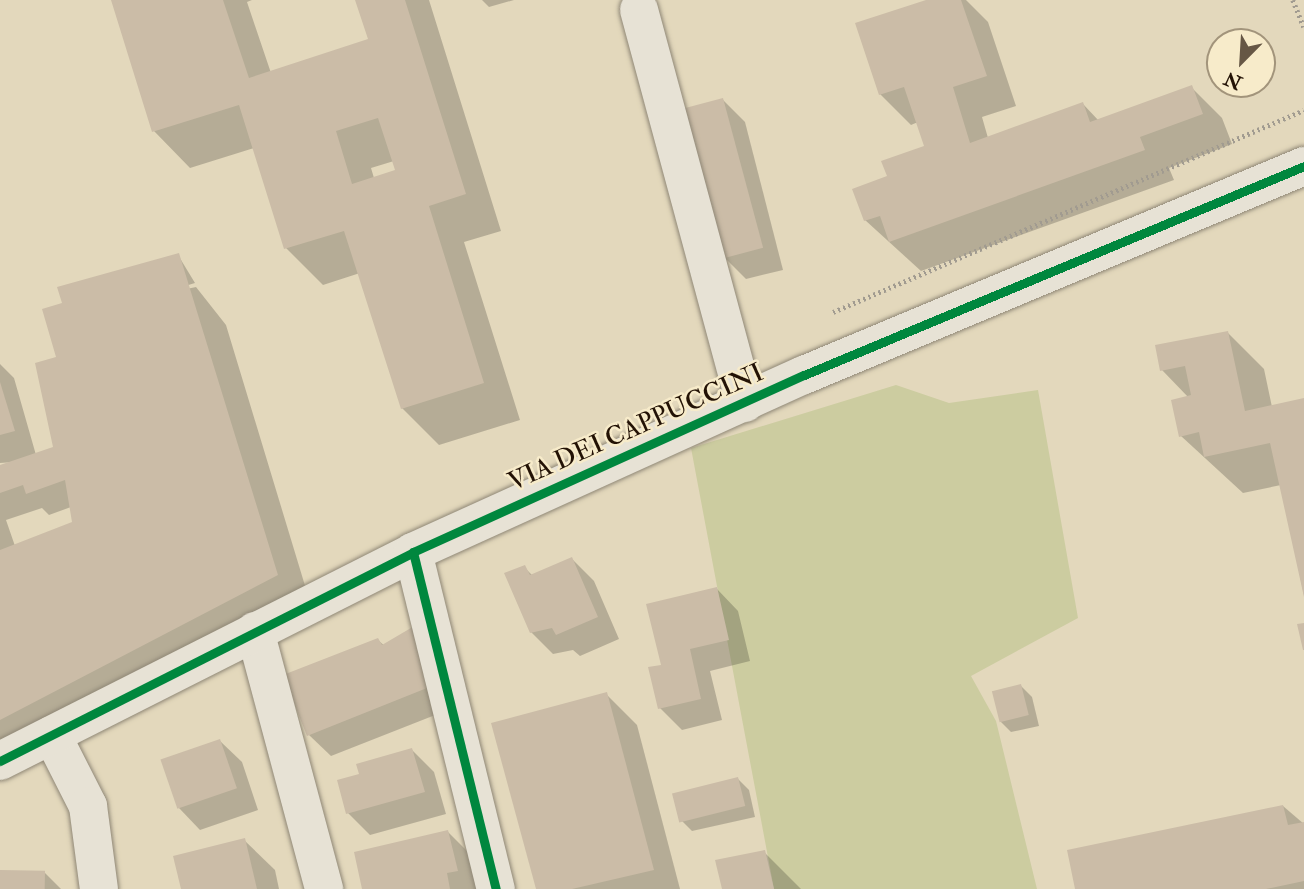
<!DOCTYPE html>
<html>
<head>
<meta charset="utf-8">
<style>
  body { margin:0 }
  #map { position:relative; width:1304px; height:889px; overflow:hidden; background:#e3d8bc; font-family:"IM FELL Double Pica",serif }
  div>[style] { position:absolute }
  .green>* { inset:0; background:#cccca0 }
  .shadow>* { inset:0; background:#0003 }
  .building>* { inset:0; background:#cbbca7; transform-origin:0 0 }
  .path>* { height:4.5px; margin-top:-2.25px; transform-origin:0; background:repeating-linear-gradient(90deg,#a19b90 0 2px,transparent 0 5.5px) }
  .roads { filter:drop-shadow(0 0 2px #8f8776) drop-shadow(0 0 2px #8f8776) }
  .minor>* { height:38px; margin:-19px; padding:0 19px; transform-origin:19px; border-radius:19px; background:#e7e2d5 }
  .cycleway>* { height:9px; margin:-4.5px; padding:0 4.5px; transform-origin:4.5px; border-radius:4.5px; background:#00873e }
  span { translate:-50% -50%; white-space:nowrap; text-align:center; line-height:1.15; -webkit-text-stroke:5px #f7ebca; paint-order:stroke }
  .street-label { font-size:26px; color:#231205 }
  .north { position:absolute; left:1206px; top:28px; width:70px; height:70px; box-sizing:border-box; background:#f7ebca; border:2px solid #a2947b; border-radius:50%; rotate:204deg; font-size:19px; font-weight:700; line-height:28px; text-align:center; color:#231205 }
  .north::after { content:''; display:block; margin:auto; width:24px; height:32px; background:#665745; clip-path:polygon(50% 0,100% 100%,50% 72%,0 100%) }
</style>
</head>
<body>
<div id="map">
  <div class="green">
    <i style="clip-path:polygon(896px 385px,949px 403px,1038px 390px,1078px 618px,971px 676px,996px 721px,1037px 889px,774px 889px,691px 448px)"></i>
  </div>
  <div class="shadow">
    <i style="clip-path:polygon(evenodd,113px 0,252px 0,247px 2px,271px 73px,370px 40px,357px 0,429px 0,501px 231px,464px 242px,520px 420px,439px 445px,402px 408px,360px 273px,323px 285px,286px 248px,254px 148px,190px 168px,154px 131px,113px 0,394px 161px,397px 171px,374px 178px,371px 168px,394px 161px)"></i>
    <i style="clip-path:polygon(482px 0,514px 0,489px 7px)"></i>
    <i style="clip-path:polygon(932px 0,966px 0,988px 22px,1016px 106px,982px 117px,988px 138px,1083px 104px,1099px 121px,1191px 87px,1222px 118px,1232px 144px,1169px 168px,1174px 180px,921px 271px,865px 220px,890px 178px,926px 147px,918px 122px,911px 125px,880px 94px)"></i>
    <i style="clip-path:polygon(723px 100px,745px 122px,783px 270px,746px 279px,724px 257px)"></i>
    <i style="clip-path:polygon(evenodd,178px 255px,195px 283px,149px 297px,196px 287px,226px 325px,313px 612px,0 775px,0 467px,14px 462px,0 463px,0 364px,14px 378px,36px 455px,59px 455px,65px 304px,60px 288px,178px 255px,71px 507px,74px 523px,15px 546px,6px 520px,42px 508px,49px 515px,71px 507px)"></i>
    <i style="clip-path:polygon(1227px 332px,1264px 369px,1272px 407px,1304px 400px,1304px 595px,1281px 485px,1243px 493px,1181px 436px,1189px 398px,1162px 370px)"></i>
    <i style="clip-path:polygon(572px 559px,594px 581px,619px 639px,580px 656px,573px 650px,553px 654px,531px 632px,524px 567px,533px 576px)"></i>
    <i style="clip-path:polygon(717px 589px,738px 611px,750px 661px,710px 671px,722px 720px,682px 730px,660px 708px,663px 666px)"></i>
    <i style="clip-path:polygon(378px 640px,453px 708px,331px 756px,309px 735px)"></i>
    <i style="clip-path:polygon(1021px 686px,1032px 697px,1039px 726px,1011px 732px,1000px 721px)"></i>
    <i style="clip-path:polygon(606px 694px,637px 725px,680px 889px,537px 889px)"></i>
    <i style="clip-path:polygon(220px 741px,242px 762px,258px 810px,200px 830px,179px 808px)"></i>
    <i style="clip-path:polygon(412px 750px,434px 772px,446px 814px,370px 835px,348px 813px,361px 775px)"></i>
    <i style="clip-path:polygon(738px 779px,749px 790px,755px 817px,692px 831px,681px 820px)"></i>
    <i style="clip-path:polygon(1283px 806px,1304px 824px,1304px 889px,1077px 889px)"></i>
    <i style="clip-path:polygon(448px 832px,470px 854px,478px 889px,364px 889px)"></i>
    <i style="clip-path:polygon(244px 840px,275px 870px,279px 889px,183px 889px)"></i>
    <i style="clip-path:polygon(764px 852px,801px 889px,724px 889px)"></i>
    <i style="clip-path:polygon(0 871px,45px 873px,61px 889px,0 889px)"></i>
  </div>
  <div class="building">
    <i style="clip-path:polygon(evenodd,111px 0,223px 0,249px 78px,368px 39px,355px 0,405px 0,466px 194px,429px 206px,484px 383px,401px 409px,344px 231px,284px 249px,239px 105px,152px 132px,111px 0,378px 118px,395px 170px,352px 184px,336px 131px,378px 118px)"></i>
    <i style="clip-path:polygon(926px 0,961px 0,987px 76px,953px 87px,970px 143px,1083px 102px,1090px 122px,1192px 85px,1203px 114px,1140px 137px,1145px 150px,889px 242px,880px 216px,864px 221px,852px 189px,887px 176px,881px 161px,924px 146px,904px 87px,879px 95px,855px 23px)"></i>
    <i style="left:723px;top:98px;width:155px;height:40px;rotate:75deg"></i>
    <i style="clip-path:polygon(179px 253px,278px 575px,0 720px,0 550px,72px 522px,65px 480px,26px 494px,23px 485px,0 493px,0 465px,53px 447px,35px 363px,56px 357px,42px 309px,62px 303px,57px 287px)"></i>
    <i style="clip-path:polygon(1228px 331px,1245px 411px,1304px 398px,1304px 597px,1270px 443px,1204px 457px,1199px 432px,1179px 437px,1171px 400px,1191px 395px,1185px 366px,1160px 371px,1155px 345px)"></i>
    <i style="clip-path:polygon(0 382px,15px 431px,0 435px)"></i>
    <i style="clip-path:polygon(572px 557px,598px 617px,556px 635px,552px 628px,530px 633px,504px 573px,525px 565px,530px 575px)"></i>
    <i style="clip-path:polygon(717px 587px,729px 640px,690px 649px,701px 699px,658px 709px,648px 667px,661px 665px,646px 604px)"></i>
    <i style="clip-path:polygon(1304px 623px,1304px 650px,1303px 650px,1297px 624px)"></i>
    <i style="clip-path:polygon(416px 625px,432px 686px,307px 736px,283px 675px,378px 638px,382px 645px)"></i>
    <i style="left:1021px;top:684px;width:32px;height:30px;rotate:76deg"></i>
    <i style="clip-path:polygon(607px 692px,654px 870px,572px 889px,536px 889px,491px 723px)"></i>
    <i style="left:220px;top:739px;width:52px;height:63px;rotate:71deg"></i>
    <i style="clip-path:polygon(412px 748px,425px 792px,346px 814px,337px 780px,359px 774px,356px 764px)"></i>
    <i style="left:738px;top:777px;width:30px;height:68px;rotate:76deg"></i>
    <i style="clip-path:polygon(1283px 805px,1288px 825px,1304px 822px,1304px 881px,1266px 889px,1075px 889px,1067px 850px)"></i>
    <i style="clip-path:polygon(448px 830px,458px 871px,447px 873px,450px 889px,362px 889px,354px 852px)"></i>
    <i style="clip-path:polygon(245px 838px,257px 889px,181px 889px,173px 856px)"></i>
    <i style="clip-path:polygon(765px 850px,774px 889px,722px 889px,715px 860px)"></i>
    <i style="left:0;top:870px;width:45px;height:19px;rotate:1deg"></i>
  </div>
  <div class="path">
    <i style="left:1293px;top:0;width:29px;rotate:68deg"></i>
    <i style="left:833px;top:312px;width:512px;rotate:-23.21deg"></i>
  </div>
  <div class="roads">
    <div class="minor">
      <i style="left:639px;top:10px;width:407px;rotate:74.9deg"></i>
      <i style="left:413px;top:552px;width:347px;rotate:76.2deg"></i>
      <i style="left:255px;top:631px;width:267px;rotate:75deg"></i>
      <i style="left:52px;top:735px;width:80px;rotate:63.1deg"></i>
      <i style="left:88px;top:806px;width:84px;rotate:82.5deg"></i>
      <i style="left:0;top:761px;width:463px;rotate:-26.8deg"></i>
      <i style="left:413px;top:552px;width:429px;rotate:-24.4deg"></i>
      <i style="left:804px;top:375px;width:542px;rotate:-22.68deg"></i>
    </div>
  </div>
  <div class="cycleway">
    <i style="left:413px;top:552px;width:347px;rotate:76.2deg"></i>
    <i style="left:0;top:761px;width:463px;rotate:-26.8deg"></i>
    <i style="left:413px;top:552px;width:429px;rotate:-24.4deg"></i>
    <i style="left:804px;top:375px;width:542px;rotate:-22.68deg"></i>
  </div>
  <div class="street-label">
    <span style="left:636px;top:428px;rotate:-24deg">VIA DEI CAPPUCCINI</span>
  </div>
  <div class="north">N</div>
</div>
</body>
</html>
